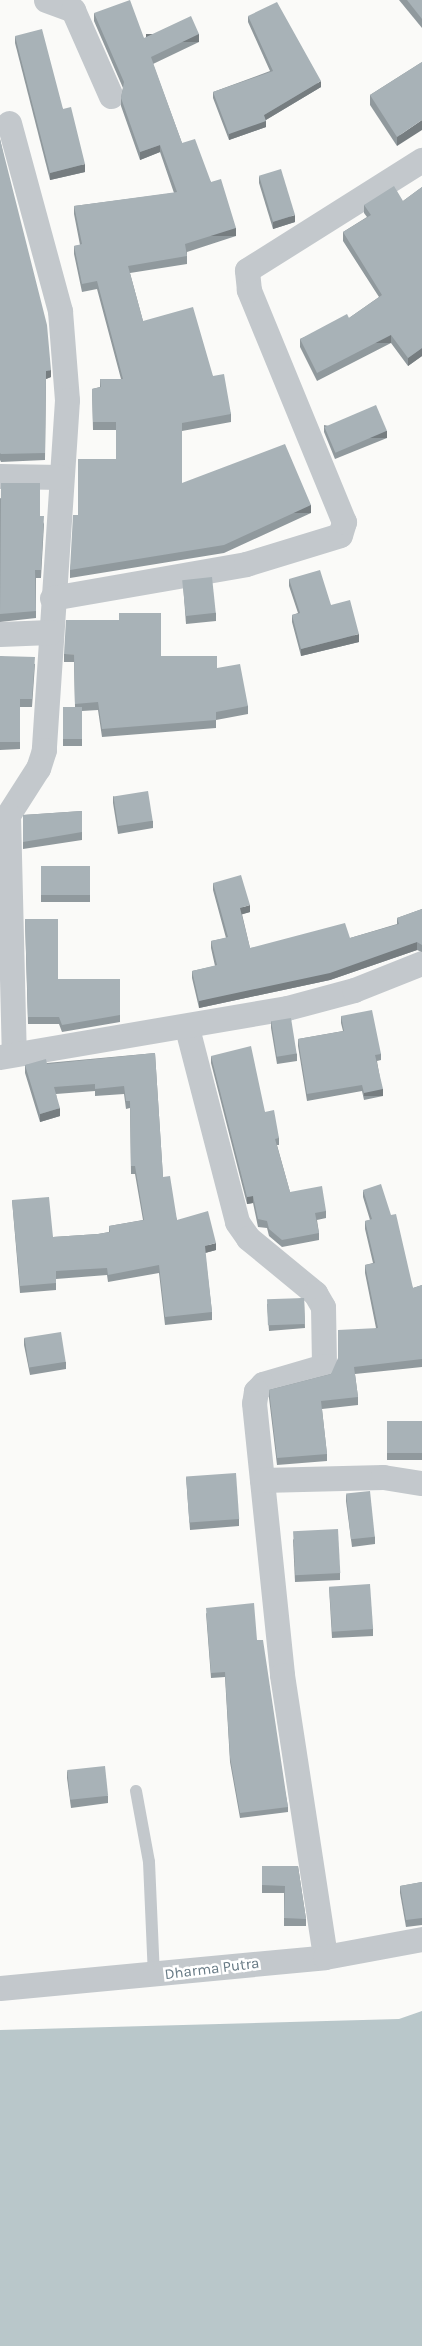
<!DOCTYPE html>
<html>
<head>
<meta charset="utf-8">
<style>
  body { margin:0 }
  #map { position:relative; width:422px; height:2346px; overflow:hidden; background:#fafaf8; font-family:Karla,sans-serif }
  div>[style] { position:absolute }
  .water>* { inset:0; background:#b9c7ca }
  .service>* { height:12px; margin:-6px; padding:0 6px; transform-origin:6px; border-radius:6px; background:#c3c8cc }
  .minor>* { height:25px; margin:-12.5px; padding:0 12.5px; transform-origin:12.5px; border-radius:12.5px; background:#c3c8cc }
  .wall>* { inset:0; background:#90999d; transform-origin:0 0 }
  .shaded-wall>* { inset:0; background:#767d80; transform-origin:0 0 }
  .building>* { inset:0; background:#a8b2b7; transform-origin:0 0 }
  span { translate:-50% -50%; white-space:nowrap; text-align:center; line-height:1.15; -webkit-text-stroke:5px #fff; paint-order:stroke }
  .street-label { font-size:15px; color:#657883 }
</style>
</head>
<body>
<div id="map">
  <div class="water">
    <i style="clip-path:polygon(422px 2011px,422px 2346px,0 2346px,0 2030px,399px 2019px)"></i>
  </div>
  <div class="service">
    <i style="left:136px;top:1791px;width:72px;rotate:79.6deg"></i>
    <i style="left:149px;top:1862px;width:115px;rotate:87.5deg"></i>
  </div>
  <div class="minor">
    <i style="left:46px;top:0;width:29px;rotate:20deg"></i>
    <i style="left:73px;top:10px;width:94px;rotate:66.2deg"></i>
    <i style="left:9px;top:123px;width:195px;rotate:74.8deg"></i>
    <i style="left:60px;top:311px;width:89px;rotate:85.5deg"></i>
    <i style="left:67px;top:400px;width:351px;rotate:93.8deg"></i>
    <i style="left:44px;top:750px;width:19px;rotate:108deg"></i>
    <i style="left:38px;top:768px;width:56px;rotate:122.6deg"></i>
    <i style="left:8px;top:815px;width:239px;rotate:88.6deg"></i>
    <i style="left:0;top:476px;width:61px;rotate:0.9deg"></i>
    <i style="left:52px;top:598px;width:197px;rotate:-9.9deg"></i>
    <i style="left:246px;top:564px;width:98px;rotate:-17.1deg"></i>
    <i style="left:340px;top:535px;width:14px;rotate:-73deg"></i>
    <i style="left:344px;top:522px;width:251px;rotate:-112.3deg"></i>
    <i style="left:249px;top:290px;width:20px;rotate:-96deg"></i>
    <i style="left:247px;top:270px;width:207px;rotate:-32.2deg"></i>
    <i style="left:0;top:634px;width:50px;rotate:-2.3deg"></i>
    <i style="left:187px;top:1028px;width:200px;rotate:75.5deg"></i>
    <i style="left:237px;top:1222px;width:19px;rotate:55deg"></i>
    <i style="left:248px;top:1238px;width:87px;rotate:39.4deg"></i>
    <i style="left:315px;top:1293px;width:16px;rotate:60deg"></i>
    <i style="left:323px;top:1307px;width:59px;rotate:89deg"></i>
    <i style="left:324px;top:1366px;width:64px;rotate:163.6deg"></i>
    <i style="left:263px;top:1384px;width:10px;rotate:135deg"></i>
    <i style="left:256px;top:1391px;width:12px;rotate:99deg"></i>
    <i style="left:254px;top:1403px;width:273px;rotate:84.1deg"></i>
    <i style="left:282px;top:1675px;width:285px;rotate:81.3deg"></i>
    <i style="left:0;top:1057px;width:291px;rotate:-9.7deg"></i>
    <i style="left:287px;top:1008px;width:69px;rotate:-15deg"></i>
    <i style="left:354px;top:990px;width:73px;rotate:-21.7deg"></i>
    <i style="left:262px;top:1480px;width:121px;rotate:-1.4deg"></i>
    <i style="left:383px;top:1477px;width:39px;rotate:9deg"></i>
    <i style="left:0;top:1988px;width:326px;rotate:-5.4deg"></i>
    <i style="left:325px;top:1957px;width:99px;rotate:-10.5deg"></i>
  </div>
  <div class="wall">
    <i style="clip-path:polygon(399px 0,422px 0,422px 28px)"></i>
    <i style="clip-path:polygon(94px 13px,144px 38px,199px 42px,153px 64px,182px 143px,211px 182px,236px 236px,187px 252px,187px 264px,130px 273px,143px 321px,213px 376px,231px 414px,231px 422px,182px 431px,182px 483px,311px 513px,224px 553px,70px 578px,70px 570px,78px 515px,116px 459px,116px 430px,93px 430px,92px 389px,100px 387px,100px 379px,121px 379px,97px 289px,82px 292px,74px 254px,74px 246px,80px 245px,74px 214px,74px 206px,174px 193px,160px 152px,140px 160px,121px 106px,121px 98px,123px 88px,94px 21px)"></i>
    <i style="clip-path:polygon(248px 16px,321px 87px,266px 120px,266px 127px,229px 140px,213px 98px,213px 92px,270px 71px,248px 22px)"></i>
    <i style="clip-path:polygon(15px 36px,63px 109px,85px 172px,50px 180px,15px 43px)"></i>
    <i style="clip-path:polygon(422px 62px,397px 146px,370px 105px,370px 95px)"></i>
    <i style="clip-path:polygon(0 139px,51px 377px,46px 379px,45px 460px,1px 462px,0 460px)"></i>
    <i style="clip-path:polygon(259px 176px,295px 222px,273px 229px,259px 183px)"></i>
    <i style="clip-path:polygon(422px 187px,422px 356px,408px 366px,391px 343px,317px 381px,300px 347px,300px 339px,349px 318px,379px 297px,343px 241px,343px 232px,367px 217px,364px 213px,364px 205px,403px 201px)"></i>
    <i style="clip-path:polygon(324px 425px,387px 438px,335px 459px,324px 432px)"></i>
    <i style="clip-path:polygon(0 498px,40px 516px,44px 524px,41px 578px,36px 578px,36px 618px,0 622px)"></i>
    <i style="clip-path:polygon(289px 579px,331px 605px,359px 642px,301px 656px,292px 622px,292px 615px,298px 613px,289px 586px)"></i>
    <i style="clip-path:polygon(183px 583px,216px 613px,216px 621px,186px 624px)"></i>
    <i style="clip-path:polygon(64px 654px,161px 656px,217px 668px,248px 706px,248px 714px,216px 720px,216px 728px,102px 737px,98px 710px,82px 711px,82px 746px,63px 746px,63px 707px,75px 707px,74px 662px,64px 662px)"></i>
    <i style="clip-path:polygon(0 656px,35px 664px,32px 707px,20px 707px,20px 749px,0 750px)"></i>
    <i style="clip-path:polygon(113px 796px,153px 821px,153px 828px,118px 834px,113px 803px)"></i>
    <i style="clip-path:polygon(82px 811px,82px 840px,23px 849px,23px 815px)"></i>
    <i style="left:90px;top:866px;width:36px;height:49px;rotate:90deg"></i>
    <i style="clip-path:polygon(213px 883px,250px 912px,242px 914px,250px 948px,350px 938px,397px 924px,397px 918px,422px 909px,422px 952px,417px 950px,330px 980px,199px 1008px,192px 978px,192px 971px,215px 966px,211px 948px,211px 941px,226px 938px,213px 890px)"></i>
    <i style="clip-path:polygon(25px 919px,58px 979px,120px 979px,120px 1022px,62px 1032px,59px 1024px,28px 1024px)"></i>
    <i style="clip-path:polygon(341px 1016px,381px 1054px,381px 1060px,377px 1061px,383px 1096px,364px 1100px,362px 1091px,307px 1101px,298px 1046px,298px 1039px,343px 1031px,341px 1023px)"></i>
    <i style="clip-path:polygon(271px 1021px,297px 1054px,297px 1061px,277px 1064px,271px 1028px)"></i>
    <i style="clip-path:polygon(155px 1053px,163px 1177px,177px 1220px,216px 1250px,205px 1253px,212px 1312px,212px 1320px,165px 1325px,159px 1273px,108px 1282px,107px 1275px,56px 1279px,56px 1290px,20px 1293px,12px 1200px,53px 1237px,98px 1234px,109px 1232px,109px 1226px,143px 1220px,135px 1174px,131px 1174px,130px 1108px,126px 1109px,124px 1094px,95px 1096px,95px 1091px,56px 1094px,60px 1116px,40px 1122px,25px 1073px,25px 1065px)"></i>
    <i style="clip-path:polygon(211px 1056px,265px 1112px,279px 1138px,279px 1145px,277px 1145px,290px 1192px,326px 1211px,326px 1218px,317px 1220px,319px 1233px,319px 1240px,282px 1247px,269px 1236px,267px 1228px,258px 1227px,253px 1203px,247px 1204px,211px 1063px)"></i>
    <i style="clip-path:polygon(363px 1190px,413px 1288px,422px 1285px,422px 1367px,355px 1374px,358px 1397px,358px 1405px,322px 1409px,327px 1454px,327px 1461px,277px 1465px,269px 1398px,269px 1390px,331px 1374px,376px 1328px,365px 1273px,365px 1265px,373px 1263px,365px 1229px,365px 1221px,370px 1220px,363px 1197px)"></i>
    <i style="clip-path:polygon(304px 1298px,305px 1328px,269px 1331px,267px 1304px)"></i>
    <i style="clip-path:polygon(24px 1338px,66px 1362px,66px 1369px,30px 1375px,24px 1345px)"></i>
    <i style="left:422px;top:1421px;width:39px;height:35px;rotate:90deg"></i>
    <i style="clip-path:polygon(186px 1477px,239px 1519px,239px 1526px,190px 1530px)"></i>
    <i style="clip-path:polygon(346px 1494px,375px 1537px,375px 1544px,352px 1547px,346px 1501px)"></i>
    <i style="clip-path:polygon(293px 1539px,340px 1573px,340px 1580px,295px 1582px)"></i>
    <i style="clip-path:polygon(329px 1587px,373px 1629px,373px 1636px,332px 1638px)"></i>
    <i style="clip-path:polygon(206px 1613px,257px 1640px,288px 1807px,288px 1812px,240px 1818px,230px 1762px,225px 1677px,211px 1678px)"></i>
    <i style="clip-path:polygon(67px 1771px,108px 1796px,108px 1803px,71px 1808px,67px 1778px)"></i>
    <i style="clip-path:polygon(262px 1866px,298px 1866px,306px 1919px,306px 1926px,284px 1926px,284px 1893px,262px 1893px)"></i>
    <i style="clip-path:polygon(422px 1882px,422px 1925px,406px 1927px,400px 1893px,400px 1886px)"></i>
  </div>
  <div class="shaded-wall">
    <i style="left:199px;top:34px;width:8px;height:53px;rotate:90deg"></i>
    <i style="clip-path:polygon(321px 81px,321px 87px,264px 121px,266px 121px,266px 127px,229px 140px,229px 134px,264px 115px)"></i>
    <i style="clip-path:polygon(422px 120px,422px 130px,397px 146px,397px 137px)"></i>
    <i style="clip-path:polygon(160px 145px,160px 152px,140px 160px,140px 152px)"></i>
    <i style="clip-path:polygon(85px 164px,85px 172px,50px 180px,50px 173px)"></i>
    <i style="clip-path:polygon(295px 215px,295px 222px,273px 229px,273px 222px)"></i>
    <i style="left:236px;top:228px;width:8px;height:53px;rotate:90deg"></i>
    <i style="left:391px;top:335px;width:8px;height:83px;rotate:90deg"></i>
    <i style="clip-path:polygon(422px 348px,422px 356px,408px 366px,408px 358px)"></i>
    <i style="clip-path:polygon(51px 370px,51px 377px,46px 379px,45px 460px,46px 371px)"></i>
    <i style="left:387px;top:431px;width:7px;height:56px;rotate:90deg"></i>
    <i style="left:311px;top:505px;width:8px;height:96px;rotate:90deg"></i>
    <i style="clip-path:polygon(359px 634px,359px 642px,301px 656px,301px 649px)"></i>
    <i style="clip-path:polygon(250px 905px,250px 912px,240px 915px,240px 908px)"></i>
    <i style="clip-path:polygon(417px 942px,417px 950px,330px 980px,199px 1008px,199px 1001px)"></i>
    <i style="left:383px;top:1089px;width:7px;height:19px;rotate:90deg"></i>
    <i style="clip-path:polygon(60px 1108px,60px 1116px,40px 1122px,40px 1114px)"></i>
    <i style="clip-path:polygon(253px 1196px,253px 1203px,247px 1204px,247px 1197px)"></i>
    <i style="clip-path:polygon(216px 1243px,216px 1250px,205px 1253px,205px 1246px)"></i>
  </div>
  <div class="building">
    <i style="clip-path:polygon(130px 0,144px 38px,191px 16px,199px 34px,151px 57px,182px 143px,195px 139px,211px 182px,221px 179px,236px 228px,185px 244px,187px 256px,128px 266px,143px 321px,193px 307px,213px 376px,224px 374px,231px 414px,182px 423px,182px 483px,285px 444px,311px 505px,224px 545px,70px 570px,73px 515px,78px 515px,78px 459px,116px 459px,116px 422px,93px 422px,92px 389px,101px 387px,100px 379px,123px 379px,97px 281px,82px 284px,74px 246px,82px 244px,74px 206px,177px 192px,160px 145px,140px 152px,121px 98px,124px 82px,94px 13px)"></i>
    <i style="clip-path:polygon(407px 0,422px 0,422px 19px)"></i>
    <i style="clip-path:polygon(277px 2px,321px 81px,264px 115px,266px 121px,229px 134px,213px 92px,273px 71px,248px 16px)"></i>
    <i style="clip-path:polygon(42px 29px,63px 109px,71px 107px,85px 164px,50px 173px,15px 36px)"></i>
    <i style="clip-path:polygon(422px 62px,422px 120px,397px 137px,370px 95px)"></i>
    <i style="clip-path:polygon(0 139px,47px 325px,51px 370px,46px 371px,45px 453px,1px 454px,0 453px)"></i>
    <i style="left:281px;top:169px;width:48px;height:23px;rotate:73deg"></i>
    <i style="clip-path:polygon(394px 186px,403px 201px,422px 187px,422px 348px,408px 358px,391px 335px,317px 373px,300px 339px,347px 314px,349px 318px,382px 295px,343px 232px,371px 215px,364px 205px)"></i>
    <i style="left:376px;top:405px;width:28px;height:56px;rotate:67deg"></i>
    <i style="clip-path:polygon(1px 483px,40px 483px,40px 516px,44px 516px,41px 570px,35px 570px,36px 611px,0 614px)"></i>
    <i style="clip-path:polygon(320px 570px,331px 605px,350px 600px,359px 634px,301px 649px,292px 615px,300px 613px,289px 579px)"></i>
    <i style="left:212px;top:577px;width:36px;height:30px;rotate:84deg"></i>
    <i style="clip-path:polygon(119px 613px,161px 613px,161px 656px,217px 656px,217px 668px,240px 664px,248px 706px,216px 712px,216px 720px,102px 729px,98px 702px,75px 704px,74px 654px,64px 654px,66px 620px,119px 620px)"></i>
    <i style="clip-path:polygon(0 656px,35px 657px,32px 699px,20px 699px,20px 742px,0 742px)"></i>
    <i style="left:63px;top:707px;width:19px;height:32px"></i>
    <i style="left:148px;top:791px;width:30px;height:35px;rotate:81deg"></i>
    <i style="clip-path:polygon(82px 811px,82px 832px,23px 842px,23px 815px)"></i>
    <i style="left:90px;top:866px;width:29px;height:49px;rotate:90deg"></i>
    <i style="clip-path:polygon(241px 875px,250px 905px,240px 908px,250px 948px,345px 923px,350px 938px,399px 924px,397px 918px,422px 909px,422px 945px,417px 942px,330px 973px,199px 1001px,192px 971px,217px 965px,211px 941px,228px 937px,213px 883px)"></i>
    <i style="clip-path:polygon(25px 919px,58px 919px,58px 979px,120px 979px,120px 1015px,62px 1025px,59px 1017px,28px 1017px)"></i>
    <i style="clip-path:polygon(372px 1010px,381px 1054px,375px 1055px,383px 1089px,364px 1093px,362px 1085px,307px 1094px,298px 1039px,344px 1031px,341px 1016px)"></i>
    <i style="left:291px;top:1018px;width:36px;height:20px;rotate:81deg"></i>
    <i style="clip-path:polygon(251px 1046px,265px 1112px,274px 1110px,279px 1138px,275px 1139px,290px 1192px,322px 1186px,326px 1211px,315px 1213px,319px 1233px,282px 1240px,269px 1229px,267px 1221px,258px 1219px,253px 1196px,247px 1197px,211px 1056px)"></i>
    <i style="clip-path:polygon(155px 1053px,163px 1177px,170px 1176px,177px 1220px,208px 1211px,216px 1243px,205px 1246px,212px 1312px,165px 1317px,159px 1265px,108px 1275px,107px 1268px,56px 1271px,56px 1283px,20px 1286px,12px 1200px,49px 1197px,53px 1237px,98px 1234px,110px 1232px,109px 1226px,144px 1220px,135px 1166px,131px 1166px,130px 1101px,126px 1101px,124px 1086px,95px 1089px,95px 1084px,54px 1087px,60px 1108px,40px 1114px,25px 1065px,46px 1059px,47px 1064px)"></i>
    <i style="clip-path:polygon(381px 1184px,391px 1215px,396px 1214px,413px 1288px,422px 1285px,422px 1359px,354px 1367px,358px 1397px,321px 1401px,327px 1454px,277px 1458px,269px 1390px,331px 1374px,338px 1358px,338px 1330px,378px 1328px,365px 1265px,375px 1263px,365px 1221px,372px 1219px,363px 1190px)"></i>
    <i style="left:304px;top:1298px;width:26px;height:37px;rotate:88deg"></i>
    <i style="left:61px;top:1332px;width:30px;height:37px;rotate:81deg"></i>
    <i style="left:422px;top:1421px;width:32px;height:35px;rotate:90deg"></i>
    <i style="left:236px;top:1473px;width:46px;height:50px;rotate:86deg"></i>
    <i style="left:370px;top:1491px;width:46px;height:24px;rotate:84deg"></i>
    <i style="left:338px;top:1529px;width:44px;height:45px;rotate:87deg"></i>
    <i style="left:370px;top:1584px;width:45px;height:41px;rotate:86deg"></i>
    <i style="clip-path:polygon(254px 1603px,257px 1640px,263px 1640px,288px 1807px,240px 1813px,230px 1757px,225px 1672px,211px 1673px,206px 1608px)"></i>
    <i style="left:105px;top:1766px;width:30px;height:38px;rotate:84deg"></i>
    <i style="clip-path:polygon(262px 1866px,298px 1866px,306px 1919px,284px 1918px,285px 1886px,262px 1885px)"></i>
    <i style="clip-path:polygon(422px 1882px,422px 1918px,406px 1920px,400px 1886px)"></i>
  </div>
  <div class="street-label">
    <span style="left:212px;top:1969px;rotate:-7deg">Dharma Putra</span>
  </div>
</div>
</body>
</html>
